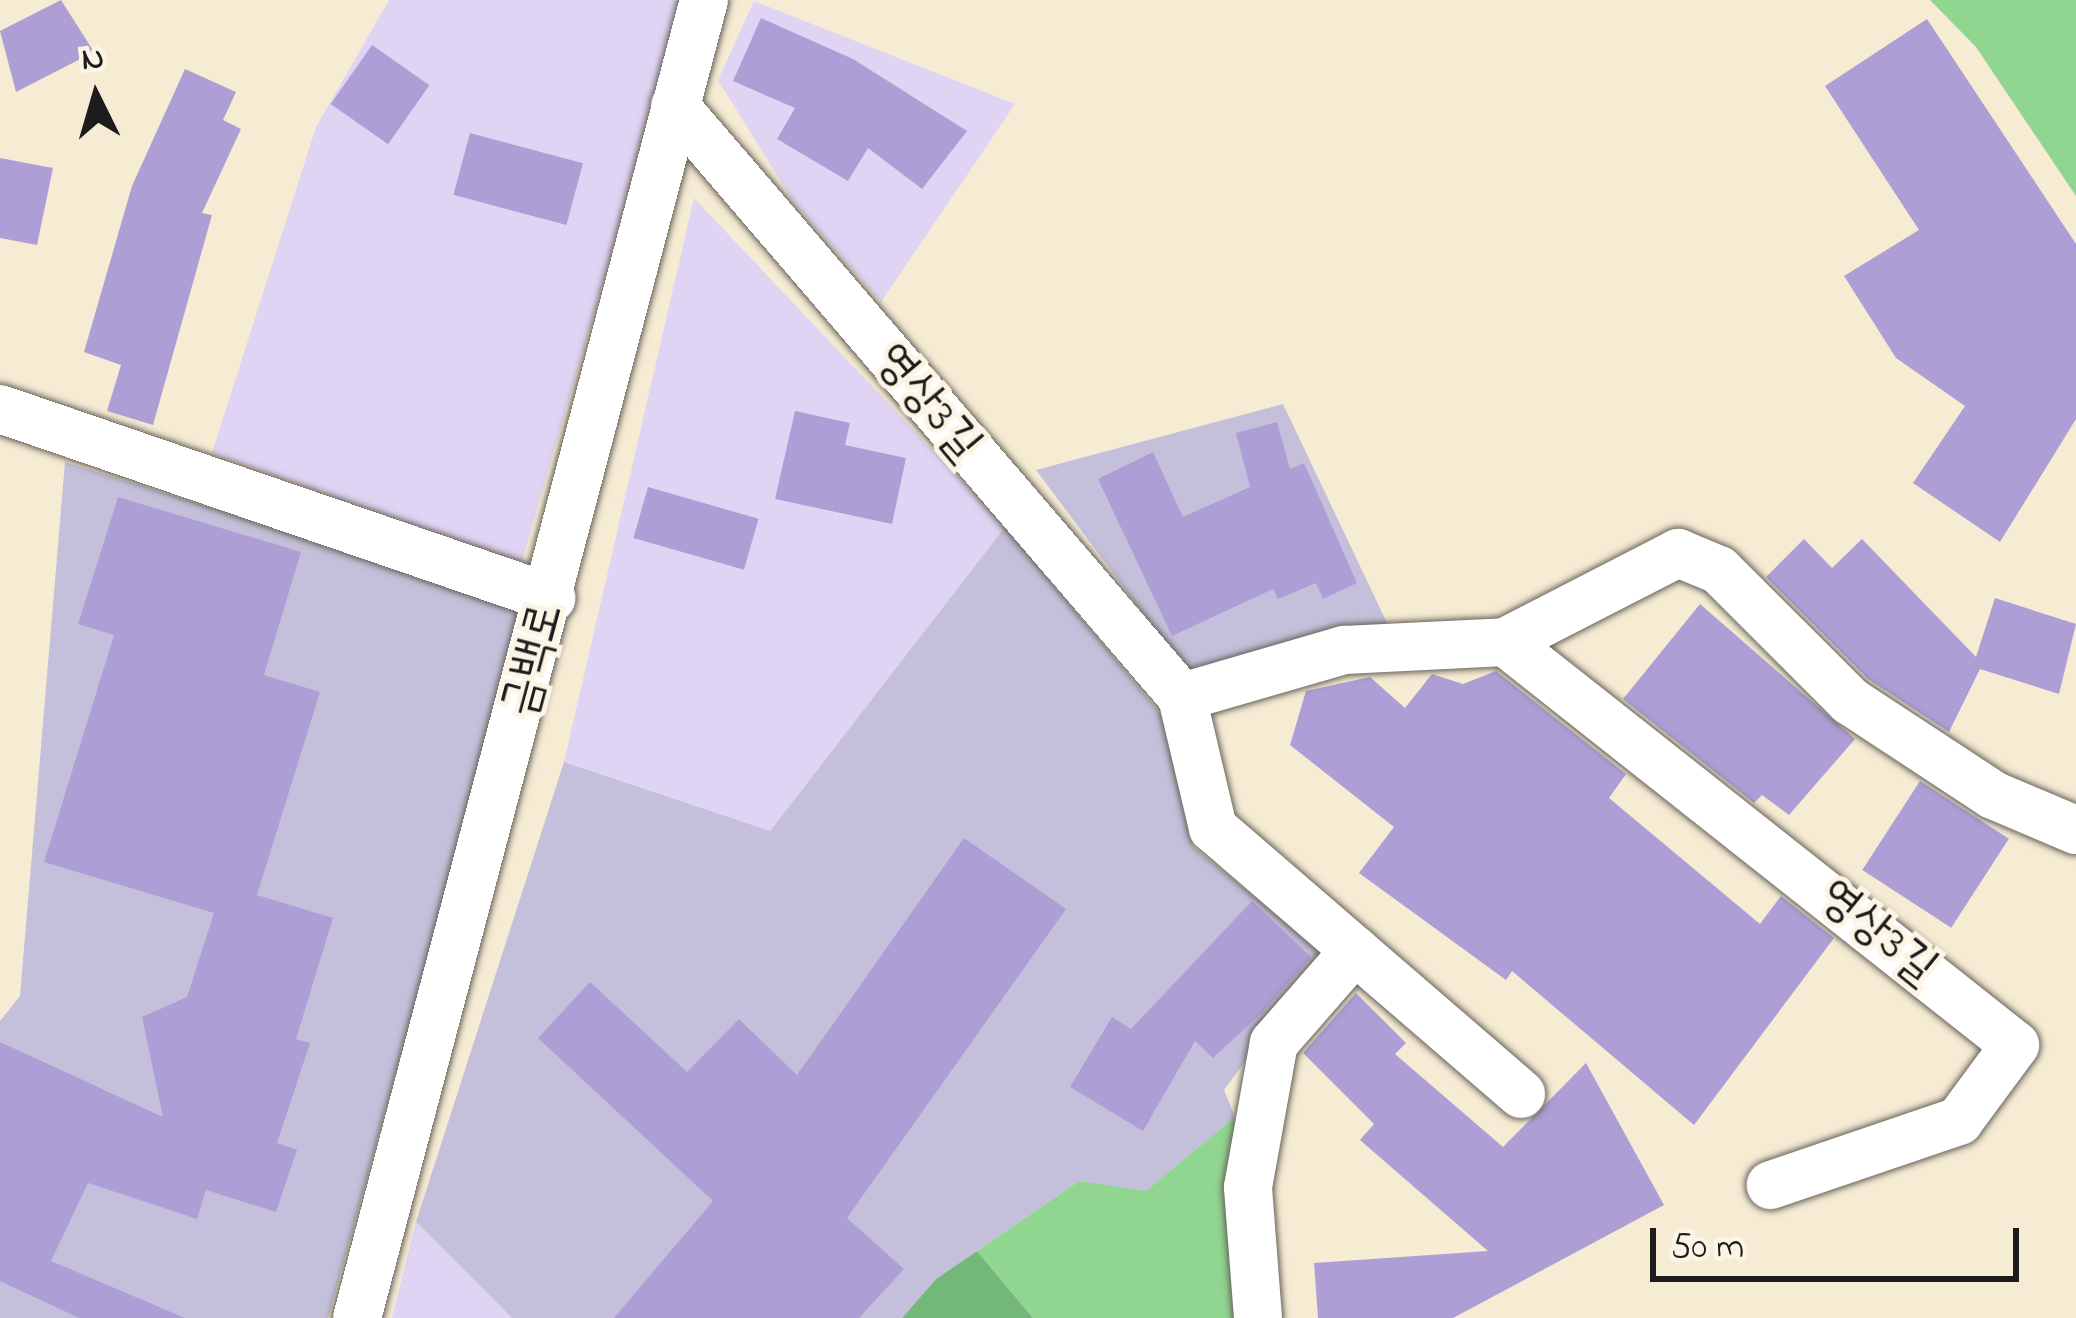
<!DOCTYPE html>
<html>
<head>
<meta charset="utf-8">
<style>
  body { margin:0 }
  #map { position:relative; width:2076px; height:1318px; overflow:hidden; background:#f6ebd3; font-family:"Indie Flower","Poor Story",sans-serif }
  div>[style] { position:absolute }
  .built>* { inset:0; background:#e0d4f4 }
  .industrial>* { inset:0; background:#c4c0db }
  .green>* { inset:0; background:#90d690 }
  .forest>* { inset:0; background:#74b77a }
  .building>* { inset:0; background:#ad9fd5; transform-origin:0 0 }
  .roads { filter:drop-shadow(0 0 3px #68645c) drop-shadow(0 0 3px #68645c) }
  .minor>* { height:48px; margin:-24px; padding:0 24px; transform-origin:24px; border-radius:24px; background:#fff }
  span { translate:-50% -50%; white-space:nowrap; text-align:center; line-height:1.15; -webkit-text-stroke:10px #fcf5e5; paint-order:stroke }
  .street-label { font-size:48px; color:#1c1c1c }
  .north { position:absolute; left:36px; top:36px; width:120px; height:120px; -webkit-text-stroke:9px #fcf5e5; paint-order:stroke; rotate:355deg; font-size:33px; font-weight:700; line-height:48px; text-align:center; color:#1c1c1c }
  .north::after { content:''; display:block; margin:auto; width:42px; height:54px; background:#1c1c1c; clip-path:polygon(50% 0,100% 100%,50% 72%,0 100%) }
  .scale { position:absolute; left:1650px; top:1228px; width:369px; height:54px; box-sizing:border-box; border:6px solid #1c1c1c; border-top:0; padding-left:15px; font-size:36px; line-height:42px; white-space:nowrap; color:#1c1c1c; -webkit-text-stroke:9px #fcf5e5; paint-order:stroke }
</style>
</head>
<body>
<div id="map">
  <div class="built">
    <i style="clip-path:polygon(389px 0,685px 0,521px 564px,212px 453px,316px 127px)"></i>
    <i style="clip-path:polygon(754px 1px,1015px 104px,881px 302px,793px 201px,718px 80px)"></i>
    <i style="clip-path:polygon(694px 198px,1005px 527px,769px 832px,564px 762px)"></i>
    <i style="clip-path:polygon(416px 1222px,512px 1318px,392px 1318px)"></i>
  </div>
  <div class="industrial">
    <i style="clip-path:polygon(1283px 404px,1388px 625px,1188px 673px,1036px 470px)"></i>
    <i style="clip-path:polygon(65px 462px,525px 606px,328px 1318px,0 1318px,0 1021px,20px 996px)"></i>
    <i style="clip-path:polygon(1005px 527px,1164px 718px,1193px 847px,1325px 954px,1224px 1090px,1235px 1117px,1145px 1192px,1079px 1181px,936px 1279px,902px 1318px,512px 1318px,416px 1222px,564px 762px,770px 831px)"></i>
  </div>
  <div class="green">
    <i style="clip-path:polygon(1930px 0,2076px 0,2076px 196px,1976px 47px)"></i>
    <i style="clip-path:polygon(1235px 1117px,1237px 1318px,1033px 1318px,977px 1251px,1079px 1181px,1146px 1191px)"></i>
  </div>
  <div class="forest">
    <i style="clip-path:polygon(977px 1251px,1033px 1318px,902px 1318px,936px 1279px)"></i>
  </div>
  <div class="building">
    <i style="clip-path:polygon(61px 0,94px 52px,16px 92px,0 31px)"></i>
    <i style="clip-path:polygon(761px 18px,853px 59px,967px 131px,922px 189px,868px 148px,848px 181px,777px 139px,795px 108px,733px 81px)"></i>
    <i style="clip-path:polygon(1927px 19px,2076px 244px,2076px 419px,2000px 542px,1913px 483px,1965px 406px,1896px 358px,1844px 276px,1919px 230px,1825px 86px)"></i>
    <i style="left:372px;top:45px;width:70px;height:72px;rotate:35deg"></i>
    <i style="clip-path:polygon(185px 69px,236px 92px,223px 120px,241px 129px,202px 213px,212px 215px,153px 425px,107px 411px,121px 365px,84px 352px,132px 186px)"></i>
    <i style="left:470px;top:133px;width:117px;height:64px;rotate:15deg"></i>
    <i style="clip-path:polygon(0 158px,53px 168px,37px 245px,0 238px)"></i>
    <i style="clip-path:polygon(795px 411px,850px 423px,845px 445px,906px 458px,892px 524px,775px 499px)"></i>
    <i style="clip-path:polygon(1277px 422px,1290px 469px,1304px 463px,1357px 583px,1323px 599px,1316px 583px,1278px 599px,1273px 589px,1172px 636px,1098px 479px,1153px 452px,1183px 517px,1250px 487px,1236px 433px)"></i>
    <i style="left:648px;top:487px;width:115px;height:53px;rotate:16deg"></i>
    <i style="clip-path:polygon(118px 497px,301px 552px,264px 675px,320px 692px,257px 895px,333px 918px,296px 1039px,310px 1043px,277px 1143px,297px 1150px,276px 1212px,206px 1190px,197px 1219px,88px 1183px,51px 1261px,185px 1318px,79px 1318px,0 1281px,0 1042px,163px 1117px,142px 1017px,187px 997px,214px 913px,44px 862px,114px 635px,78px 624px)"></i>
    <i style="clip-path:polygon(1804px 539px,1832px 568px,1862px 539px,1976px 657px,1995px 598px,2076px 624px,2059px 694px,1980px 669px,1949px 732px,1868px 679px,1766px 577px)"></i>
    <i style="clip-path:polygon(1700px 604px,1855px 739px,1789px 815px,1762px 795px,1754px 803px,1623px 699px)"></i>
    <i style="clip-path:polygon(1496px 671px,1626px 774px,1609px 798px,1760px 924px,1781px 896px,1834px 938px,1694px 1125px,1512px 971px,1506px 980px,1359px 873px,1394px 827px,1290px 745px,1306px 691px,1370px 677px,1405px 708px,1432px 674px,1463px 684px)"></i>
    <i style="left:1920px;top:781px;width:106px;height:106px;rotate:33deg"></i>
    <i style="clip-path:polygon(964px 838px,1066px 909px,847px 1218px,904px 1269px,859px 1318px,614px 1318px,713px 1201px,538px 1038px,590px 982px,687px 1072px,739px 1019px,797px 1075px)"></i>
    <i style="clip-path:polygon(1252px 901px,1311px 957px,1262px 1013px,1213px 1058px,1195px 1041px,1143px 1131px,1070px 1087px,1112px 1017px,1131px 1029px)"></i>
    <i style="clip-path:polygon(1356px 993px,1406px 1043px,1395px 1054px,1503px 1147px,1586px 1063px,1664px 1205px,1453px 1318px,1318px 1318px,1314px 1263px,1488px 1251px,1360px 1140px,1374px 1124px,1303px 1053px)"></i>
  </div>
  <div class="roads">
    <div class="minor">
      <i style="left:675px;top:106px;width:779px;rotate:49.37deg"></i>
      <i style="left:1182px;top:697px;width:169px;rotate:-16.2deg"></i>
      <i style="left:1344px;top:650px;width:161px;rotate:-2.8deg"></i>
      <i style="left:1505px;top:642px;width:195px;rotate:-27.2deg"></i>
      <i style="left:1678px;top:553px;width:44px;rotate:22.5deg"></i>
      <i style="left:1719px;top:570px;width:185px;rotate:45deg"></i>
      <i style="left:1850px;top:701px;width:171px;rotate:33.3deg"></i>
      <i style="left:1993px;top:795px;width:90px;rotate:22.9deg"></i>
      <i style="left:0;top:409px;width:583px;rotate:18.93deg"></i>
      <i style="left:1505px;top:642px;width:650px;rotate:38.32deg"></i>
      <i style="left:2015px;top:1045px;width:94px;rotate:126.4deg"></i>
      <i style="left:1959px;top:1121px;width:199px;rotate:161.2deg"></i>
      <i style="left:1182px;top:697px;width:135px;rotate:76.7deg"></i>
      <i style="left:1213px;top:828px;width:407px;rotate:40.8deg"></i>
      <i style="left:357px;top:1318px;width:1363px;rotate:-75.25deg"></i>
      <i style="left:1258px;top:1318px;width:131px;rotate:-94.4deg"></i>
      <i style="left:1248px;top:1187px;width:146px;rotate:-79.8deg"></i>
      <i style="left:1274px;top:1043px;width:123px;rotate:-48.9deg"></i>
    </div>
  </div>
  <div class="street-label">
    <span style="left:927px;top:403px;rotate:50deg">영상3길</span>
    <span style="left:534px;top:660px;rotate:-75deg">금백로</span>
    <span style="left:1877px;top:933px;rotate:39deg">영상3길</span>
  </div>
  <div class="north">N</div>
  <div class="scale">50 m</div>
</div>
</body>
</html>
